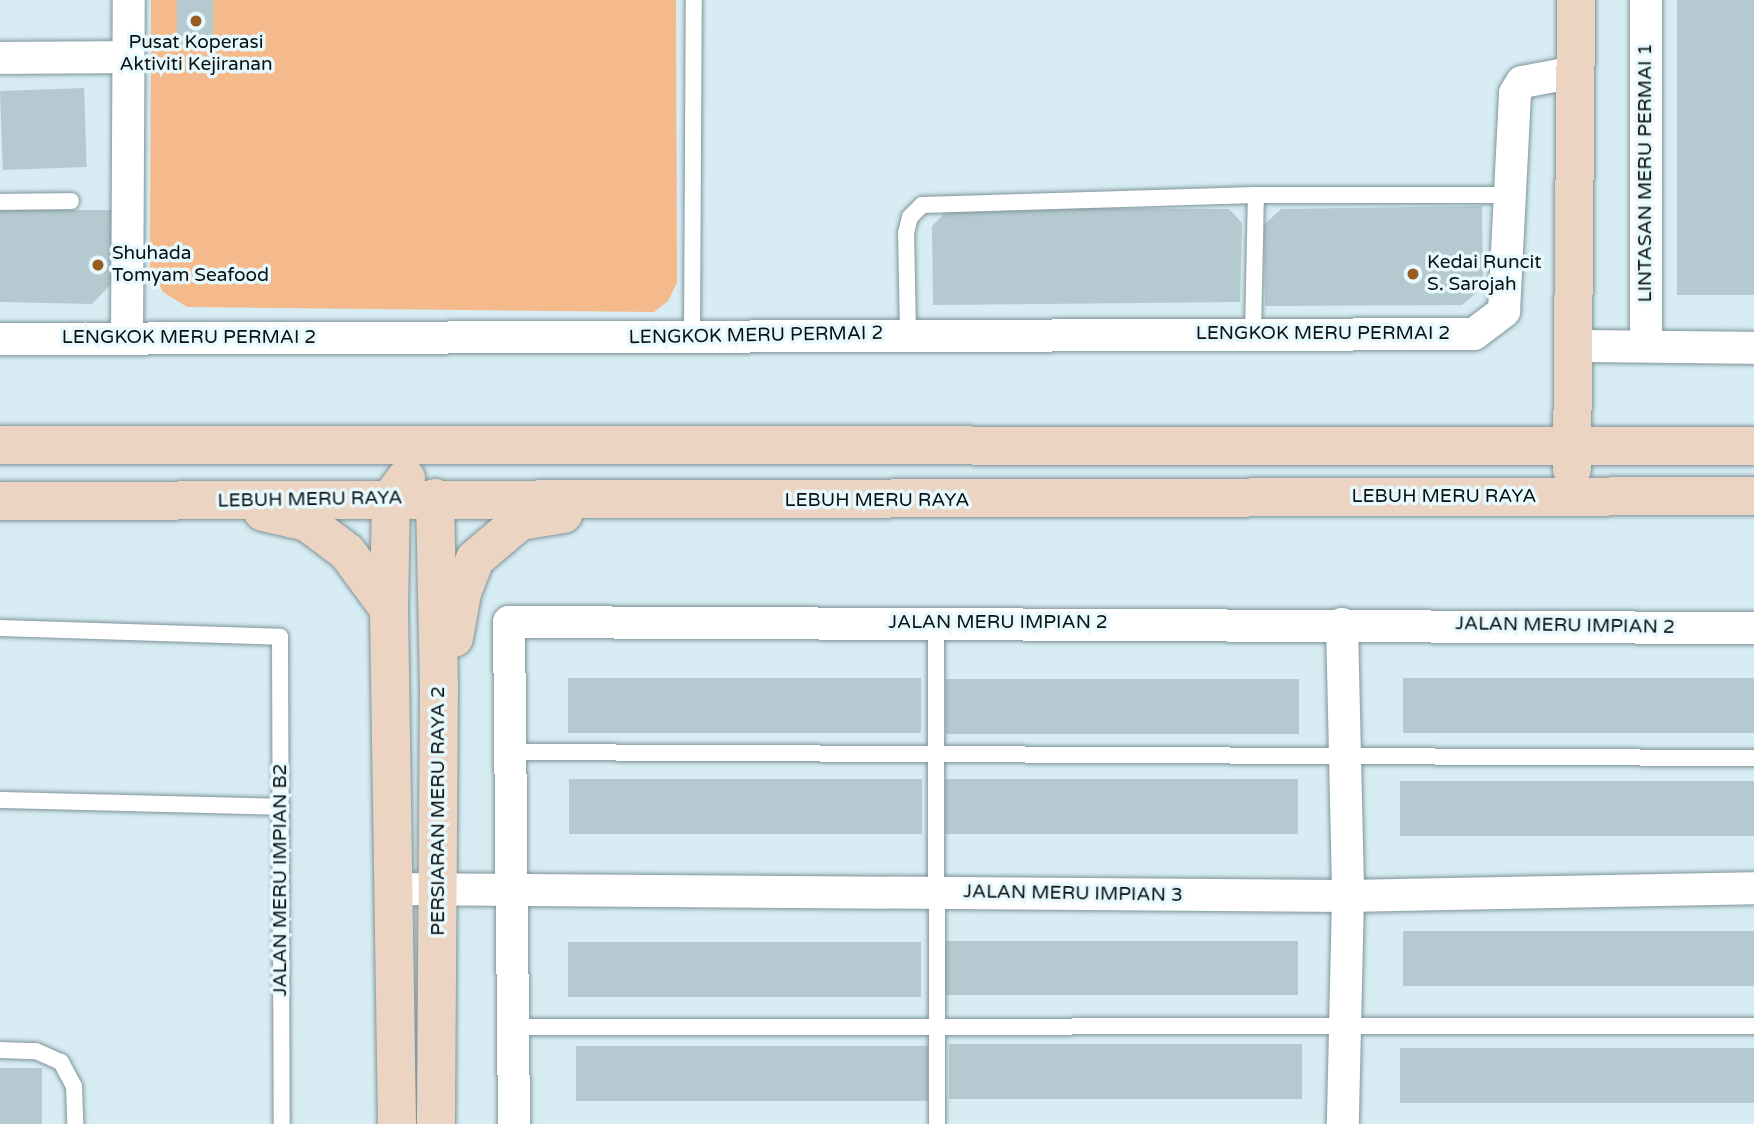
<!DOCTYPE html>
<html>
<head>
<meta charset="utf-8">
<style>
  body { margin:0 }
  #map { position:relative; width:1754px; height:1124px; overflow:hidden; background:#d7edf3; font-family:"Varela Round",sans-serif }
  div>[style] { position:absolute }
  .green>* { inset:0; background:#f4ba8b }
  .building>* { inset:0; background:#b5cad0; transform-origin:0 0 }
  .roads { filter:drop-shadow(0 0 2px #7f9399) drop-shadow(0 0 2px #7f9399) }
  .lane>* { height:16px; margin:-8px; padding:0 8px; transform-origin:8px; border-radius:8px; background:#fff }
  .street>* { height:32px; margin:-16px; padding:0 16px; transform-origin:16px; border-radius:16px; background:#fff }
  .secondary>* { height:38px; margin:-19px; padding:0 19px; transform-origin:19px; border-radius:19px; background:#ebd5c2 }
  .dots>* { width:19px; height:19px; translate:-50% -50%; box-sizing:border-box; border:4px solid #e8f9fe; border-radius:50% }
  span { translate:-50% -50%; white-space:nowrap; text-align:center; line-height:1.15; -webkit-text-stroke:7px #e8f9fe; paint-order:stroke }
  .poi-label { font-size:19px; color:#0a1113 }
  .left { translate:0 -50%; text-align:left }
  .street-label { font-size:19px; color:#0a1113 }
</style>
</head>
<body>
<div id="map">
  <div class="green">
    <i style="clip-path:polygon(151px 0,676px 0,677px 283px,668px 301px,654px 312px,187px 307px,163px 292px,150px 268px)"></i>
  </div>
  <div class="building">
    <i style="left:177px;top:0;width:36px;height:44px"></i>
    <i style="left:1677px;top:0;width:77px;height:295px"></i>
    <i style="left:84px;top:88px;width:79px;height:84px;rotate:88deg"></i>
    <i style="clip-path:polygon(1482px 206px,1483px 287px,1462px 305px,1265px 306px,1264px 225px,1281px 209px)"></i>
    <i style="clip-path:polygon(1054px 208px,1229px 209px,1242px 223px,1240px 302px,933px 305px,932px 226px,948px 210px)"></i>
    <i style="clip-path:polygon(0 210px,114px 210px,112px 283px,92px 304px,0 302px)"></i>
    <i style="left:921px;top:678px;width:55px;height:353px;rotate:90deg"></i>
    <i style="left:1403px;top:678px;width:351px;height:55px"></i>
    <i style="left:1299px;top:679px;width:55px;height:353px;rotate:90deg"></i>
    <i style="left:922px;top:779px;width:55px;height:353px;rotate:90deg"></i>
    <i style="left:1298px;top:779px;width:55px;height:353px;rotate:90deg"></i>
    <i style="left:1400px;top:781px;width:354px;height:55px"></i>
    <i style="left:1403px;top:931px;width:351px;height:55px"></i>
    <i style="left:1298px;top:941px;width:54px;height:353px;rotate:90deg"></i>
    <i style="left:921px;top:942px;width:55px;height:353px;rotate:90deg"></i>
    <i style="left:1302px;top:1044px;width:55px;height:353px;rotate:90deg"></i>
    <i style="left:928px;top:1046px;width:55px;height:352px;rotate:90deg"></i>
    <i style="left:1400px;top:1048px;width:354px;height:55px"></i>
    <i style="left:0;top:1068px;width:42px;height:56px"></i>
  </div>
  <div class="roads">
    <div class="lane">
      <i style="left:0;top:202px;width:71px;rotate:-0.8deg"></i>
      <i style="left:908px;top:334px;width:101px;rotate:-91.1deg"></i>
      <i style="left:906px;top:233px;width:16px;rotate:-76deg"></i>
      <i style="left:910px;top:217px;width:17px;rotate:-45deg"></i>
      <i style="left:922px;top:205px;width:334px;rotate:-1.7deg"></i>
      <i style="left:1256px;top:195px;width:253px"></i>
      <i style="left:1253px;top:334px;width:139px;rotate:-88.8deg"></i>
      <i style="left:692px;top:337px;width:337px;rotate:-89.7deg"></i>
      <i style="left:936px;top:623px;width:501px;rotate:89.89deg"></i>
      <i style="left:0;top:628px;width:280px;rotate:1.8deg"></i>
      <i style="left:280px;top:637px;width:487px;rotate:89.8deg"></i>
      <i style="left:512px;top:752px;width:1242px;rotate:0.28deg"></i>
      <i style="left:0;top:800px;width:281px;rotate:1.4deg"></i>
      <i style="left:514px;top:1027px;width:1240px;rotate:-0.05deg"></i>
      <i style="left:0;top:1050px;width:36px;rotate:2deg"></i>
      <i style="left:36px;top:1051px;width:27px;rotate:24deg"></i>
      <i style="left:61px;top:1062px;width:27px;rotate:62deg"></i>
      <i style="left:74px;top:1086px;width:38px;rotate:88deg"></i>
    </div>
    <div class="street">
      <i style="left:0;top:58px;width:128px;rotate:-0.4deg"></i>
      <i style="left:127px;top:338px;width:338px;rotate:-89.7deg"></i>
      <i style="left:0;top:339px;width:1474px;rotate:-0.19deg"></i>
      <i style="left:1474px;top:334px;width:38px;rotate:-37deg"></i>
      <i style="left:1504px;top:311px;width:218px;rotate:-87.1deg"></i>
      <i style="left:1515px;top:93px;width:13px;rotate:-58deg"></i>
      <i style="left:1522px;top:82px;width:55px;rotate:-10.5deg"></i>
      <i style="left:1576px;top:346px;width:178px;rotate:0.6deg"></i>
      <i style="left:1646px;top:346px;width:346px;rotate:-90deg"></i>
      <i style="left:1342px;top:624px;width:272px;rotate:88.7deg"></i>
      <i style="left:1348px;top:896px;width:228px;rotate:91.3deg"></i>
      <i style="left:393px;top:889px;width:955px;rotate:0.42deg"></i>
      <i style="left:1348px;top:896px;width:406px;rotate:-1.1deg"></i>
      <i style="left:514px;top:1124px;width:502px;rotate:-90.57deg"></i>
      <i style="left:509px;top:622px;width:1245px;rotate:0.28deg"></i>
    </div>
    <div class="secondary">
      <i style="left:0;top:445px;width:1754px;rotate:0.03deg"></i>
      <i style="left:1572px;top:469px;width:469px;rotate:-89.5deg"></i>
      <i style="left:435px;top:498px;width:187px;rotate:88.8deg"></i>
      <i style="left:439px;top:685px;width:439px;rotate:90.4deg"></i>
      <i style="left:0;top:501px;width:1754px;rotate:-0.16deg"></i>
      <i style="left:263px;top:512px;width:45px;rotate:12.8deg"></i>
      <i style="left:307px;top:522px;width:50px;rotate:36.9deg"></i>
      <i style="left:347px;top:552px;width:71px;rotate:53.6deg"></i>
      <i style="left:454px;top:638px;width:46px;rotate:-79.9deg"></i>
      <i style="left:462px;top:593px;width:36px;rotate:-69deg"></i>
      <i style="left:475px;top:559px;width:59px;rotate:-40.2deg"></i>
      <i style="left:520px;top:521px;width:44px;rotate:-9.2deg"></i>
      <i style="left:397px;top:1124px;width:515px;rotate:-90.89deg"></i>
      <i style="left:389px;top:609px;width:111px;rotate:-89deg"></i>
      <i style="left:391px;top:498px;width:25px;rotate:-53deg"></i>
    </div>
  </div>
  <div class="dots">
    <i style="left:196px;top:21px;background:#9a5d21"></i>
    <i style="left:98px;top:265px;background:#9a5d21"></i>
    <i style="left:1413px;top:274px;background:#9a5d21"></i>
  </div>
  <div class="poi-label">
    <span style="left:196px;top:54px">Pusat Koperasi<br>Aktiviti Kejiranan</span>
    <span class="left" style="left:112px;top:265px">Shuhada<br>Tomyam Seafood</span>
    <span class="left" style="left:1427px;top:274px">Kedai Runcit<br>S. Sarojah</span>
  </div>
  <div class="street-label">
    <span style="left:1646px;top:173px;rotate:-90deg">LINTASAN MERU PERMAI 1</span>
    <span style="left:1323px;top:334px">LENGKOK MERU PERMAI 2</span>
    <span style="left:756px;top:336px;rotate:-1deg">LENGKOK MERU PERMAI 2</span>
    <span style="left:189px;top:338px">LENGKOK MERU PERMAI 2</span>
    <span style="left:1444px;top:497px">LEBUH MERU RAYA</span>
    <span style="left:310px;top:500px;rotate:-1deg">LEBUH MERU RAYA</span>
    <span style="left:877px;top:501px">LEBUH MERU RAYA</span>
    <span style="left:998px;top:623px">JALAN MERU IMPIAN 2</span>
    <span style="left:1565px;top:626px;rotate:1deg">JALAN MERU IMPIAN 2</span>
    <span style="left:439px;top:811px;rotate:-90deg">PERSIARAN MERU RAYA 2</span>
    <span style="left:281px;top:880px;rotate:-90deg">JALAN MERU IMPIAN B2</span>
    <span style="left:1073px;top:894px;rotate:1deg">JALAN MERU IMPIAN 3</span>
  </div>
</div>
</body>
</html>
